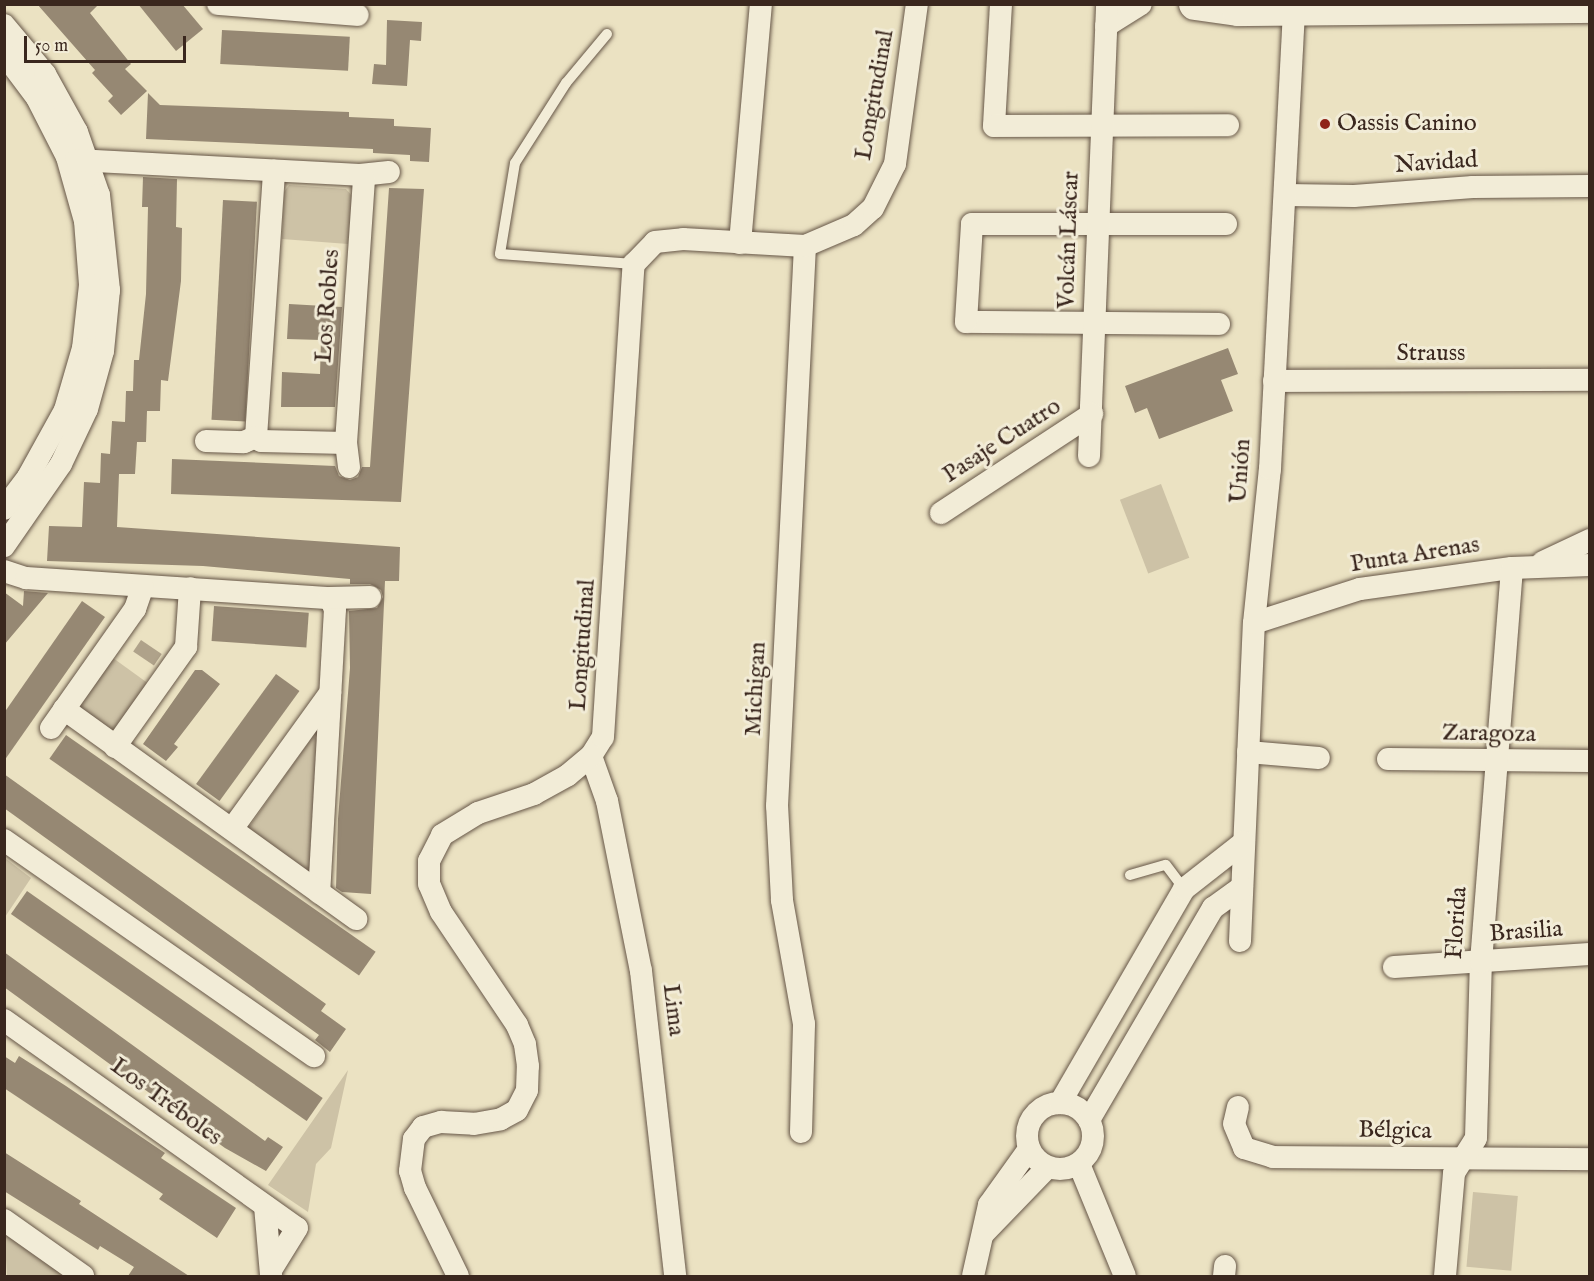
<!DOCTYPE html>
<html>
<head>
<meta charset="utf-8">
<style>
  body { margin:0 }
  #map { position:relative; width:1594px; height:1281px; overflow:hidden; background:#ebe2c2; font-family:"IM FELL English",serif }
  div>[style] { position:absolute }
  .green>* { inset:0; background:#cdc2a6; transform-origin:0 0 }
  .water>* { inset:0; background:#afa28a; transform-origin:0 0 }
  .building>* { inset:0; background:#968873; transform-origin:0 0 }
  .roads { filter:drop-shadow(0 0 2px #665647) drop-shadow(0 0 2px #665647) }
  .lane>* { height:10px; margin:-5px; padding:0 5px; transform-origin:5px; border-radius:5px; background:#f2ecd7 }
  .street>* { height:22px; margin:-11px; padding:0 11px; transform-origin:11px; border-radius:11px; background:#f2ecd7 }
  .street>.ring { margin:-11px; padding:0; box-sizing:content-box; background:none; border:22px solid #f2ecd7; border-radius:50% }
  .secondary>* { height:32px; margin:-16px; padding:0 16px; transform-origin:16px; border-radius:16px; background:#f2ecd7 }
  .dots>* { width:16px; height:16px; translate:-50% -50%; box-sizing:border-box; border:3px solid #f2ecd7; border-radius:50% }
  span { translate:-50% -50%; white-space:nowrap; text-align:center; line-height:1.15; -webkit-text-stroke:6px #f2ecd7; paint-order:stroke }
  .street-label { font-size:24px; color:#3a271e }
  .poi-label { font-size:24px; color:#3a271e }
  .left { translate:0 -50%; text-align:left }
  .frame { position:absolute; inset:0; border:6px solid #3a271e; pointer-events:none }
  .scale { position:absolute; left:24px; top:36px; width:162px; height:27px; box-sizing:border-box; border:3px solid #3a271e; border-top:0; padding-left:8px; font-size:18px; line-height:21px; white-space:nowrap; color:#3a271e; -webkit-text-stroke:4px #f2ecd7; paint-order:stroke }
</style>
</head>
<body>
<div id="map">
  <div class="green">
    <i style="clip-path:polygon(289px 185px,346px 189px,352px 196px,348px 244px,282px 239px,284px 192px)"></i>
    <i style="left:1161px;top:484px;width:79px;height:44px;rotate:69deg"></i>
    <i style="clip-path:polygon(113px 658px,149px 684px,117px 730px,109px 731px,82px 712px,81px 705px)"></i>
    <i style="clip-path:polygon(313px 736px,319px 740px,310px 868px,301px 870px,251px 835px,249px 827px)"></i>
    <i style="clip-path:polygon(5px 858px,31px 878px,5px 917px)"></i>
    <i style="clip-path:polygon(348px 1070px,331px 1148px,316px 1164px,308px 1212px,268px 1185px)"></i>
    <i style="left:1473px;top:1192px;width:45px;height:75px;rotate:5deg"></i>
    <i style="clip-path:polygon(4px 1227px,68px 1276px,7px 1276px)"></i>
  </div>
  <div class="water">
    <i style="left:141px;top:640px;width:25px;height:14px;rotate:34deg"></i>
  </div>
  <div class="building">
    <i style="clip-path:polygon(37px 4px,99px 4px,90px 13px,131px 64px,125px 69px,147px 91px,121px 115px,108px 101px,113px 96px,92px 73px,95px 70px)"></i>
    <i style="clip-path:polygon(138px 4px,182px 4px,203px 29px,176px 51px)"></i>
    <i style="clip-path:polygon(387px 20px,422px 22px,421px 41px,410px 40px,407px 86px,372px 84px,374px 64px,386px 65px)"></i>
    <i style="left:222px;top:30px;width:128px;height:34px;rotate:3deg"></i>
    <i style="clip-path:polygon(148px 93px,160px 105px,349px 112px,349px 117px,394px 119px,394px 126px,431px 128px,429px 162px,410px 161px,410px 155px,373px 153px,373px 149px,146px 139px)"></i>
    <i style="clip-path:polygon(143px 177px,177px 179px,176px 227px,182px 228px,181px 281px,168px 381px,161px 380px,160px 411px,147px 411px,146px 442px,137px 442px,135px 474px,119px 474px,117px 527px,400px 547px,399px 581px,385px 581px,371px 894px,342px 892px,336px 888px,338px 819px,350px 668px,349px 611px,377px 608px,383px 597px,381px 590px,370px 584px,350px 584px,350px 579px,203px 566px,47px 561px,49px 526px,82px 527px,84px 482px,100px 483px,101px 453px,110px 454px,112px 421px,125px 422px,126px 391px,133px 391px,134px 360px,139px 360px,146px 294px,148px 207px,142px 207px)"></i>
    <i style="clip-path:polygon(389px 188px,424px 189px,401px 502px,171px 494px,172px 459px,335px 466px,339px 476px,350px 480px,358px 477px,362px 467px,370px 467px)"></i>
    <i style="left:223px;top:200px;width:34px;height:220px;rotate:3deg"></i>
    <i style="clip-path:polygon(289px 304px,342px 307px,335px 407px,281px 407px,282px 372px,320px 374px,321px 340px,287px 339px)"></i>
    <i style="clip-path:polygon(1228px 348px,1238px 374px,1221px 380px,1233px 411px,1159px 439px,1147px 408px,1135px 413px,1125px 386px)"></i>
    <i style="clip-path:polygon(24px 591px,48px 593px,4px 645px,4px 592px,23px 606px)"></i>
    <i style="clip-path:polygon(82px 601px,105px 617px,4px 761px,4px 713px)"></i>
    <i style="left:214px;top:606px;width:95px;height:35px;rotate:4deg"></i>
    <i style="clip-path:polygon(195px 670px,202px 670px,220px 684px,174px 744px,178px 747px,166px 761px,143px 744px)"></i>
    <i style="left:276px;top:674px;width:29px;height:136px;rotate:36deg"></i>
    <i style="left:66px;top:735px;width:378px;height:29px;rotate:35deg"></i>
    <i style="clip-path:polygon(4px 774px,326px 1004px,321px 1011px,346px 1029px,330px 1052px,315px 1040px,319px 1035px,4px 808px)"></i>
    <i style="left:27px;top:891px;width:361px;height:28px;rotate:35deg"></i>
    <i style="clip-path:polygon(4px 952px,265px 1141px,268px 1137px,283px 1147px,266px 1171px,225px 1148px,4px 987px)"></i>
    <i style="clip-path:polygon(4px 1056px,15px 1063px,19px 1056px,66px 1086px,165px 1153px,161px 1158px,236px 1208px,217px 1238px,159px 1199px,163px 1194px,4px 1088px)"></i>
    <i style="clip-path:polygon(4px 1152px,81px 1201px,79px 1204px,189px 1276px,128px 1276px,134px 1267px,100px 1246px,98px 1250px,4px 1191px)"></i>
  </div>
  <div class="roads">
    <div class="lane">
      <i style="left:607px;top:34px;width:64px;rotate:129.9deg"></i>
      <i style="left:566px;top:83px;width:95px;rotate:122.5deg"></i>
      <i style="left:515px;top:163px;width:92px;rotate:99.4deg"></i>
      <i style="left:500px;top:254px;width:134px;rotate:4.3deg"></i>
      <i style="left:1130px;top:875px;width:37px;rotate:-16deg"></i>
      <i style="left:1166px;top:865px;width:30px;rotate:53deg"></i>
    </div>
    <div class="street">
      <i style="left:218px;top:4px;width:140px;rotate:4.5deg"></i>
      <i style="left:1001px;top:4px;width:122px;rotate:93.3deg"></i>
      <i style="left:994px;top:126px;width:234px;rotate:-0.2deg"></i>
      <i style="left:4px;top:25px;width:64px;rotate:50.1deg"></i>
      <i style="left:45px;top:74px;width:66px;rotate:61.1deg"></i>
      <i style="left:77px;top:132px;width:67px;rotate:70.8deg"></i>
      <i style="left:99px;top:195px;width:96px;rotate:84deg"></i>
      <i style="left:109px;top:290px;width:61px;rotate:95.6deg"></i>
      <i style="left:103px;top:351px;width:60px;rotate:105.4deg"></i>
      <i style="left:87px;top:409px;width:61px;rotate:115.3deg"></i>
      <i style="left:61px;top:464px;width:100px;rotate:124.8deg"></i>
      <i style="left:1106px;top:26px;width:41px;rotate:-32.2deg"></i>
      <i style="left:4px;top:54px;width:55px;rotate:53.1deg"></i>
      <i style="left:37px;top:98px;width:66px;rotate:63deg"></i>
      <i style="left:67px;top:157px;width:66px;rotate:74.3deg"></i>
      <i style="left:85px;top:221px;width:64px;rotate:85.5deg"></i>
      <i style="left:90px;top:285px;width:63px;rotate:96.3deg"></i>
      <i style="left:83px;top:348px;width:65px;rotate:106.2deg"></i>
      <i style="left:65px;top:410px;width:77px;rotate:118.9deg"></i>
      <i style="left:28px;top:477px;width:40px;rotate:127deg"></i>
      <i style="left:76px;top:160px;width:284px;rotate:3deg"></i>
      <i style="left:360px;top:175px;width:29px;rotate:-6deg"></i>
      <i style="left:1286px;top:195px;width:68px;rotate:0.8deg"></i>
      <i style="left:1354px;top:196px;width:119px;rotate:-4.3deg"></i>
      <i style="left:1473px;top:187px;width:117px;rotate:-0.5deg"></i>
      <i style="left:740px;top:243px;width:240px;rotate:-85deg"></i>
      <i style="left:1219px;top:324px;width:253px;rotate:-179.5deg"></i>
      <i style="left:966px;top:322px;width:98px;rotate:-86.5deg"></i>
      <i style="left:972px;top:224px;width:254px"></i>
      <i style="left:1274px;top:381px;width:316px;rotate:-0.2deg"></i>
      <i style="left:256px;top:437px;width:267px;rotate:-86.1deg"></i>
      <i style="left:256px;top:437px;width:6px;rotate:39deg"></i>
      <i style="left:261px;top:441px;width:85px;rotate:1.3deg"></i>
      <i style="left:206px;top:441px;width:38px;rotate:2deg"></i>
      <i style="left:244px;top:442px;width:13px;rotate:-23deg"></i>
      <i style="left:1089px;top:456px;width:452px;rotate:-87.7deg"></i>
      <i style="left:349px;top:467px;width:24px;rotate:-97deg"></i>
      <i style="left:346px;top:443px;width:264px;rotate:-86.1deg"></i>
      <i style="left:364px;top:180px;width:6px;rotate:-129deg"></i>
      <i style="left:941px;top:513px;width:181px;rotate:-33.3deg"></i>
      <i style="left:1543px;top:562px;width:52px;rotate:-25.1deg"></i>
      <i style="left:4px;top:571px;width:23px;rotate:18deg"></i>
      <i style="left:26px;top:578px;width:305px;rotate:3.8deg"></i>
      <i style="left:330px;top:598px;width:12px;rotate:66deg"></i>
      <i style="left:335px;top:609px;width:284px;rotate:93.2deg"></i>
      <i style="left:330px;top:598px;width:40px;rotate:-1.4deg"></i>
      <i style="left:1254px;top:623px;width:111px;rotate:-17.8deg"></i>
      <i style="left:1360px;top:589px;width:153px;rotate:-7.9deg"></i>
      <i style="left:1512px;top:568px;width:78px;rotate:-2.2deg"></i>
      <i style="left:64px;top:709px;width:360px;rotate:35.7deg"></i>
      <i style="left:51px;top:728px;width:146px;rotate:-54.8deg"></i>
      <i style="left:135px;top:609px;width:24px;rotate:-71deg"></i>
      <i style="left:115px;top:747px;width:123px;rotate:-54.6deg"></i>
      <i style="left:186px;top:647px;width:59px;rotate:-86.1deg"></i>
      <i style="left:1248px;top:752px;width:71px;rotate:4.8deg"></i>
      <i style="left:591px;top:756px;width:48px;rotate:70.4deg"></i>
      <i style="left:607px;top:801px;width:173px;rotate:78.7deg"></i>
      <i style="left:641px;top:971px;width:307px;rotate:83.6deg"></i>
      <i style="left:1388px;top:759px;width:202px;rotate:0.6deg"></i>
      <i style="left:232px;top:829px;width:168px;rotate:-54.2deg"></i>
      <i style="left:4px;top:840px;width:378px;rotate:34.9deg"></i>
      <i style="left:1240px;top:941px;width:318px;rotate:-87.5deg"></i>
      <i style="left:1254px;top:623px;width:155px;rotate:-84.1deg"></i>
      <i style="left:1270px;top:469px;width:466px;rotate:-87deg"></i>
      <i style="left:1394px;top:967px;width:196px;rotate:-3.8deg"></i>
      <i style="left:4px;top:1020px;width:359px;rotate:35.4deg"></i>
      <i style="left:297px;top:1228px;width:49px;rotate:121.8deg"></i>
      <i class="ring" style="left:1027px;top:1103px;width:44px;height:44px"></i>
      <i style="left:1060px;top:1103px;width:247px;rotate:-59.9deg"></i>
      <i style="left:1184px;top:889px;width:76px;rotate:-38.1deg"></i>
      <i style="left:1238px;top:1107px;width:17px;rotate:103deg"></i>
      <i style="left:1234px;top:1124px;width:26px;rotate:67deg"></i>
      <i style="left:1244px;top:1148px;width:30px;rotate:17deg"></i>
      <i style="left:1273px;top:1157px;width:317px;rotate:0.4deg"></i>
      <i style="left:1089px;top:1120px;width:246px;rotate:-59.7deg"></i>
      <i style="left:1213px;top:908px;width:36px;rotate:-36deg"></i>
      <i style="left:801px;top:1132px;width:108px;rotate:-88.4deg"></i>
      <i style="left:804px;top:1024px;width:126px;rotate:-100.1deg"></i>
      <i style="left:782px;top:900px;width:94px;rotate:-93deg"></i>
      <i style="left:777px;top:806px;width:561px;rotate:-87.14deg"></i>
      <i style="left:1079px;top:1164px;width:121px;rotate:67.7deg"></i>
      <i style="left:265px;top:1206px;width:69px;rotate:85deg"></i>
      <i style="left:4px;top:1220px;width:97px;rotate:35.3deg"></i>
      <i style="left:983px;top:1234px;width:93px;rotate:-45.9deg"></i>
      <i style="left:458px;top:1276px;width:98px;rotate:-116deg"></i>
      <i style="left:415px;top:1188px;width:18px;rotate:-106deg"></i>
      <i style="left:410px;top:1171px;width:32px;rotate:-83deg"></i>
      <i style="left:414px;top:1139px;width:15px;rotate:-53deg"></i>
      <i style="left:423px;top:1127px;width:19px;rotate:-16deg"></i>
      <i style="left:441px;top:1122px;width:33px;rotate:3deg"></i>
      <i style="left:474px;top:1124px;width:27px;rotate:-10deg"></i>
      <i style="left:501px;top:1119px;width:18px;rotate:-29deg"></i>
      <i style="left:517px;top:1110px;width:22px;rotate:-63deg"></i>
      <i style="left:527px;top:1090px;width:24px;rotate:-88deg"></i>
      <i style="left:528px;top:1066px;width:22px;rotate:-98deg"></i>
      <i style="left:525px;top:1044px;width:21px;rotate:-113deg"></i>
      <i style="left:517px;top:1025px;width:136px;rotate:-123.9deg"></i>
      <i style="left:441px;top:912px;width:30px;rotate:-113deg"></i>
      <i style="left:429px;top:884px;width:23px;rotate:-90deg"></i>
      <i style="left:429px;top:861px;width:29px;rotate:-63deg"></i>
      <i style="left:442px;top:835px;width:42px;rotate:-31.4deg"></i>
      <i style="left:478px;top:813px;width:59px;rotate:-18.7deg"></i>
      <i style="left:534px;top:794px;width:39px;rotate:-29deg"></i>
      <i style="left:568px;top:775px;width:30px;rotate:-40deg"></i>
      <i style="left:591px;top:756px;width:22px;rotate:-58deg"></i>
      <i style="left:603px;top:737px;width:474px;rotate:-86.3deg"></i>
      <i style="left:634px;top:264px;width:30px;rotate:-46deg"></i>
      <i style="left:655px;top:242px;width:28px;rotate:-6deg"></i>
      <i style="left:683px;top:239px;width:122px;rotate:3.3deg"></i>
      <i style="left:805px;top:246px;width:53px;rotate:-23.2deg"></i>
      <i style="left:854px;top:225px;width:25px;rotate:-42deg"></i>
      <i style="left:873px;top:208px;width:49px;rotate:-63.4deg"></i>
      <i style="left:895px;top:164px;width:162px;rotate:-82.2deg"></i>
      <i style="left:973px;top:1276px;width:73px;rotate:-77.3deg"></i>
      <i style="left:989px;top:1205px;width:69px;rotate:-54.5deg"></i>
      <i style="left:1224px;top:1276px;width:10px;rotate:-84deg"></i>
      <i style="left:1445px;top:1276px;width:103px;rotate:-85deg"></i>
      <i style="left:1454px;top:1173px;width:41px;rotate:-57.8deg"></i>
      <i style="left:1476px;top:1138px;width:176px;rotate:-88.4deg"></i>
      <i style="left:1481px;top:962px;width:395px;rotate:-85.5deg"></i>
    </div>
    <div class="secondary">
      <i style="left:1195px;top:4px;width:43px;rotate:7.9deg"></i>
      <i style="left:1238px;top:10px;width:352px;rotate:-0.5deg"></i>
    </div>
  </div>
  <div class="dots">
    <i style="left:1325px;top:124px;background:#8f2418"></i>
  </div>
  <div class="street-label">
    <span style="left:875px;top:95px;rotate:-80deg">Longitudinal</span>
    <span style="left:1436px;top:163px;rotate:-4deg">Navidad</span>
    <span style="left:1069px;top:240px;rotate:-88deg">Volcán Láscar</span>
    <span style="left:328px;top:306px;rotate:-86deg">Los Robles</span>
    <span style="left:1431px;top:354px">Strauss</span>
    <span style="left:1002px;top:441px;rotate:-33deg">Pasaje Cuatro</span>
    <span style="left:1241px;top:471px;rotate:-86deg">Unión</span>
    <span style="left:1415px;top:555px;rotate:-9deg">Punta Arenas</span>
    <span style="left:583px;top:645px;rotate:-86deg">Longitudinal</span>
    <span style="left:756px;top:689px;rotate:-87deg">Michigan</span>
    <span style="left:1489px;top:734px;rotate:1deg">Zaragoza</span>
    <span style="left:1457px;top:923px;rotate:-86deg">Florida</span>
    <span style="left:1526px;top:932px;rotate:-4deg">Brasilia</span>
    <span style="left:673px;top:1010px;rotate:83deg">Lima</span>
    <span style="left:166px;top:1102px;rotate:36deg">Los Tréboles</span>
    <span style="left:1395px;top:1131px;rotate:1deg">Bélgica</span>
  </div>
  <div class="poi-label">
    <span class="left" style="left:1337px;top:124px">Oassis Canino</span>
  </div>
  <div class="frame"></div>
  <div class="scale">50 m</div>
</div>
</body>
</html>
